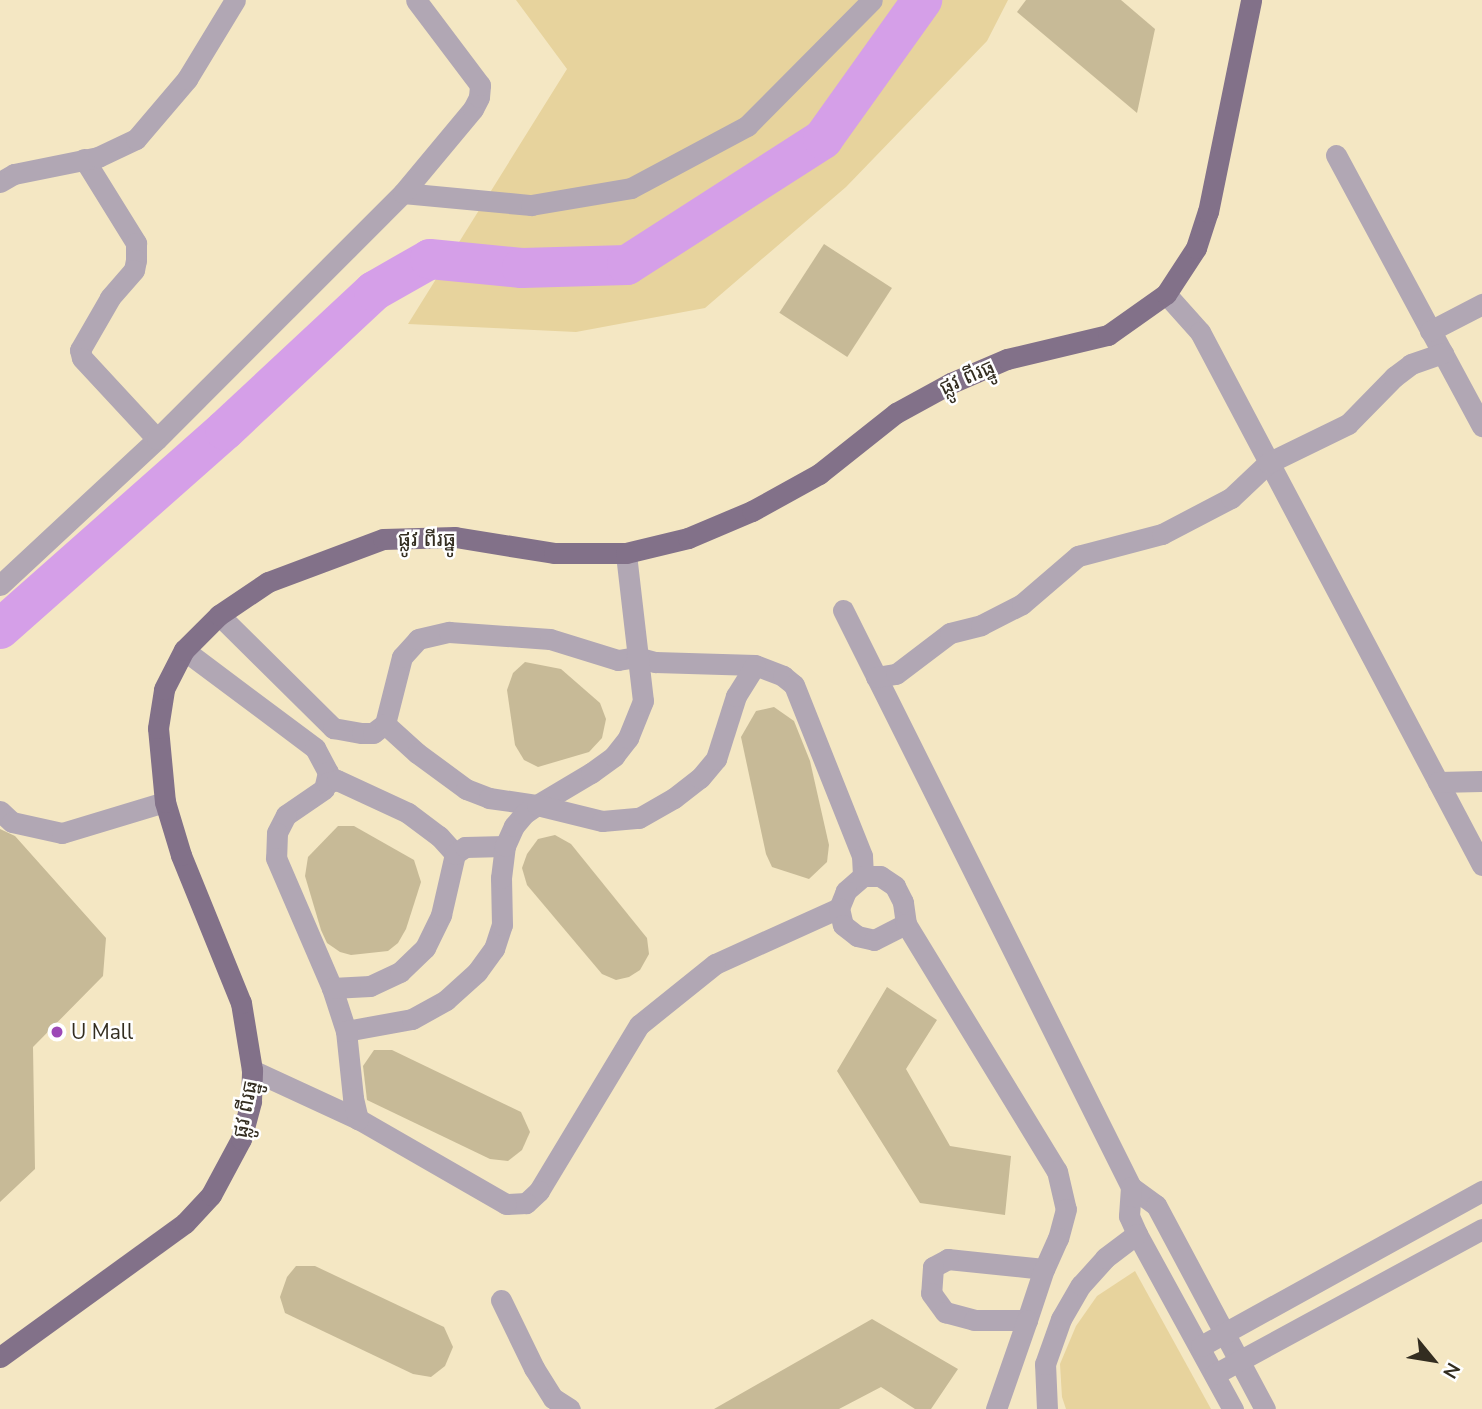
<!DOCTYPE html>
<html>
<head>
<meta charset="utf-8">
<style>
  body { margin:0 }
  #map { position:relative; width:1482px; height:1409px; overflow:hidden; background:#f4e7c3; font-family:"Nunito Sans","Noto Sans Khmer",sans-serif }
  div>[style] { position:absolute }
  .green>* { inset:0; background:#e7d39d }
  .river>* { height:40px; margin:-20px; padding:0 20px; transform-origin:20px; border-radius:20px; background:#d59fe8 }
  .building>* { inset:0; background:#c7ba97; transform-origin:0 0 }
  .minor>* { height:21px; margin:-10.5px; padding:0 10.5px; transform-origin:10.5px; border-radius:10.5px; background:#b1a7b4 }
  .major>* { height:21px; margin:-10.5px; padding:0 10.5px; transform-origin:10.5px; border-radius:10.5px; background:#827189 }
  .dots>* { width:19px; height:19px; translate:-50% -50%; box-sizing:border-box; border:4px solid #fff; border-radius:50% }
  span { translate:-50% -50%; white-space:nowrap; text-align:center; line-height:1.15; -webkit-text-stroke:5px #fff; paint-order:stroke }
  .street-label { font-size:21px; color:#332d20 }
  .poi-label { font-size:21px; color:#332d20 }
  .left { translate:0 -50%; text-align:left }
  .north { position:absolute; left:1398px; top:1325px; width:70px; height:70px; -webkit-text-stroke:5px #fff; paint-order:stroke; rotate:120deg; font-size:19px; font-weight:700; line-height:28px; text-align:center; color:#332d20 }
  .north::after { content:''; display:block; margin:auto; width:24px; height:32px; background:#332d20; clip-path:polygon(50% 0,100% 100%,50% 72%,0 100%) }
</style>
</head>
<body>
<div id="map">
  <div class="green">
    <i style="clip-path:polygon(516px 0,1008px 0,987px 41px,846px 187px,705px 308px,576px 332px,408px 324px,567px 69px)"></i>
    <i style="clip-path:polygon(1135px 1271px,1211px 1409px,1066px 1409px,1062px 1397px,1060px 1364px,1076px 1326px,1097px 1296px)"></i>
  </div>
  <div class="river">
    <i style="left:0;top:629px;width:300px;rotate:-41.5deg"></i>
    <i style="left:225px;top:430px;width:204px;rotate:-43deg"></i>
    <i style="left:374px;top:291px;width:64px;rotate:-29.7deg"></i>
    <i style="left:430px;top:259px;width:92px;rotate:5.6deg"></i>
    <i style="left:522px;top:268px;width:105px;rotate:-1.6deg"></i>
    <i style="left:627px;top:265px;width:233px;rotate:-32.7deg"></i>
    <i style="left:823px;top:139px;width:171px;rotate:-54.5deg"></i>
  </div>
  <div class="building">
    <i style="clip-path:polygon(1026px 0,1121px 0,1155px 29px,1137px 113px,1017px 12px)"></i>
    <i style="left:824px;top:244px;width:81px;height:82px;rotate:33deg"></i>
    <i style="clip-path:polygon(525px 662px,561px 669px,600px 703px,606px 719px,602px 738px,589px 752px,538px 767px,524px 760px,515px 745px,507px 690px,513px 673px)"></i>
    <i style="clip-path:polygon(774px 707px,794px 721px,810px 761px,829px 845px,827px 862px,809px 879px,772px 867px,766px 854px,741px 737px,756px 711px)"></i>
    <i style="clip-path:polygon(338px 826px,354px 826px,414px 860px,421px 882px,406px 929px,398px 943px,388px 951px,351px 955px,340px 952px,327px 943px,321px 930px,305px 876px,308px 857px)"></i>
    <i style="clip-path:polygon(0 829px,15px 836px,106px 938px,103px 976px,33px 1047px,35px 1169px,0 1202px)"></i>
    <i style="clip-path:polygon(555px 835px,571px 844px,647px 938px,649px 954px,640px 970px,629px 977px,616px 980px,602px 974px,527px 885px,522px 868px,527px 854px,538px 839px)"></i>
    <i style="clip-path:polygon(887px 987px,937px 1020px,906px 1069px,950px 1146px,1011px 1156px,1005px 1215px,920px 1203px,837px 1071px)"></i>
    <i style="clip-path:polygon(374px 1050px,392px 1050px,521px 1112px,530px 1132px,522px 1150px,508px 1161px,490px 1159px,367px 1100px,363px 1066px)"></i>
    <i style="clip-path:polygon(296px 1266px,315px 1266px,444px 1327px,453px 1347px,445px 1366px,431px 1377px,413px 1374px,285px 1313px,280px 1297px,287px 1277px)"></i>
    <i style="clip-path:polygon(872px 1319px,958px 1369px,931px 1409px,915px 1409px,881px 1387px,839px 1409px,714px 1409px)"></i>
  </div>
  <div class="minor">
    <i style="left:1336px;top:155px;width:308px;rotate:61.7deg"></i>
    <i style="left:84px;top:159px;width:99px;rotate:58.2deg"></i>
    <i style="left:136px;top:243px;width:17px;rotate:90deg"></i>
    <i style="left:136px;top:260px;width:10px;rotate:101deg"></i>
    <i style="left:134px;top:270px;width:37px;rotate:131deg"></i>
    <i style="left:110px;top:298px;width:60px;rotate:120deg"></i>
    <i style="left:80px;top:350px;width:8px;rotate:76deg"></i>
    <i style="left:82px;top:358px;width:110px;rotate:47.2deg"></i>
    <i style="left:0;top:182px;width:16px;rotate:-30deg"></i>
    <i style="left:14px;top:174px;width:86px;rotate:-11.4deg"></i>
    <i style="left:98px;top:157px;width:42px;rotate:-25.3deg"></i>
    <i style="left:136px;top:139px;width:79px;rotate:-49.6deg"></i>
    <i style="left:187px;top:79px;width:92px;rotate:-58.7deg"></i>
    <i style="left:403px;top:193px;width:129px;rotate:5.4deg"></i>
    <i style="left:531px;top:205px;width:101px;rotate:-9.6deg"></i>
    <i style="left:631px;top:188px;width:132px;rotate:-28.1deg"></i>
    <i style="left:747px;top:126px;width:177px;rotate:-45.2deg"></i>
    <i style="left:1166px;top:294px;width:51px;rotate:48.2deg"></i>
    <i style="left:1200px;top:332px;width:603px;rotate:62.12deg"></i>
    <i style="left:1430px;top:331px;width:59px;rotate:-27.4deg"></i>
    <i style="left:0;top:585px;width:214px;rotate:-42.9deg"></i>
    <i style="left:157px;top:439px;width:348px;rotate:-45deg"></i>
    <i style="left:403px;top:193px;width:109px;rotate:-50.2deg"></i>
    <i style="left:473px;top:109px;width:13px;rotate:-63deg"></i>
    <i style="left:479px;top:97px;width:12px;rotate:-85deg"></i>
    <i style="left:480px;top:85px;width:106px;rotate:-127deg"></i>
    <i style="left:843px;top:610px;width:645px;rotate:63.47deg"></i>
    <i style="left:1131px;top:1187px;width:31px;rotate:36deg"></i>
    <i style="left:1156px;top:1205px;width:231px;rotate:61.9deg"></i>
    <i style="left:219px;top:615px;width:161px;rotate:44.7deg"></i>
    <i style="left:333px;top:728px;width:29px;rotate:10deg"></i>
    <i style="left:362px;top:733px;width:11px"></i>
    <i style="left:373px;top:733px;width:15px;rotate:-37deg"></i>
    <i style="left:385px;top:724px;width:69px;rotate:-75.8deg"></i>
    <i style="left:402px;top:657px;width:24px;rotate:-48deg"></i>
    <i style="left:418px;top:639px;width:32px;rotate:-13deg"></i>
    <i style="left:449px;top:632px;width:101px;rotate:4deg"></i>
    <i style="left:550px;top:639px;width:71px;rotate:17.2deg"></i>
    <i style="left:618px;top:660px;width:18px;rotate:-9deg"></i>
    <i style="left:636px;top:657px;width:20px;rotate:15deg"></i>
    <i style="left:655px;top:662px;width:100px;rotate:1.7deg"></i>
    <i style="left:755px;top:665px;width:30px;rotate:21deg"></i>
    <i style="left:783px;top:676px;width:14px;rotate:39deg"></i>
    <i style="left:794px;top:685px;width:184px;rotate:68.3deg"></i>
    <i style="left:862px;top:856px;width:20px;rotate:87deg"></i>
    <i style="left:863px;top:876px;width:23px;rotate:139deg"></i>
    <i style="left:846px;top:891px;width:18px;rotate:112deg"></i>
    <i style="left:839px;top:908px;width:136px;rotate:155.7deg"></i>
    <i style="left:715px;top:964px;width:97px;rotate:141.2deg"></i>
    <i style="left:639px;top:1025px;width:194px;rotate:121.1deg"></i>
    <i style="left:539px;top:1191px;width:18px;rotate:137deg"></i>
    <i style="left:526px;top:1203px;width:20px;rotate:177deg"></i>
    <i style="left:506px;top:1204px;width:171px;rotate:-150.1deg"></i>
    <i style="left:358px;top:1119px;width:117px;rotate:-155.2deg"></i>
    <i style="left:184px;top:650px;width:164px;rotate:36.8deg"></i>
    <i style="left:315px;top:748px;width:27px;rotate:62deg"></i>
    <i style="left:328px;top:772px;width:17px;rotate:103deg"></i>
    <i style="left:324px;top:789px;width:46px;rotate:145.6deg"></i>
    <i style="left:286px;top:815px;width:20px;rotate:117deg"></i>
    <i style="left:277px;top:833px;width:25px;rotate:92deg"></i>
    <i style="left:276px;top:858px;width:142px;rotate:66.7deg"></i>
    <i style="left:332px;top:988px;width:45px;rotate:72deg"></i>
    <i style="left:346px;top:1031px;width:67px;rotate:84deg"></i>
    <i style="left:353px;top:1098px;width:22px;rotate:77deg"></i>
    <i style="left:876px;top:677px;width:20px;rotate:-9deg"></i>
    <i style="left:896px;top:674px;width:68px;rotate:-37.2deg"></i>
    <i style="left:950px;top:633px;width:32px;rotate:-14deg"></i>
    <i style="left:981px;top:625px;width:46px;rotate:-27.1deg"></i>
    <i style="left:1022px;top:604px;width:74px;rotate:-40.6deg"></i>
    <i style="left:1078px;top:556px;width:87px;rotate:-14.7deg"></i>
    <i style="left:1162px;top:534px;width:78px;rotate:-27.6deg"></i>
    <i style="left:1231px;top:498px;width:51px;rotate:-43.4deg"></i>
    <i style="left:1268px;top:463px;width:89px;rotate:-26deg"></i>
    <i style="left:1348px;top:424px;width:66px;rotate:-45.6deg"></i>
    <i style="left:1394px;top:377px;width:21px;rotate:-37deg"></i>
    <i style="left:1411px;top:364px;width:34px;rotate:-19deg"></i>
    <i style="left:385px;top:724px;width:43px;rotate:42.2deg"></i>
    <i style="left:417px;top:753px;width:61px;rotate:36.3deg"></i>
    <i style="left:466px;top:789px;width:25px;rotate:21deg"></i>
    <i style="left:489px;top:798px;width:49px;rotate:8.3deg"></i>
    <i style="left:537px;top:805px;width:63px;rotate:-30.7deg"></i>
    <i style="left:591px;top:773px;width:29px;rotate:-36deg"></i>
    <i style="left:614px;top:756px;width:23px;rotate:-52deg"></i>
    <i style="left:628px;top:738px;width:40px;rotate:-68deg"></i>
    <i style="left:643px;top:701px;width:149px;rotate:-96.6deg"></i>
    <i style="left:1438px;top:782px;width:44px;rotate:-1.3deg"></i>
    <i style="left:327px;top:783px;width:10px;rotate:-17deg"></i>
    <i style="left:337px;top:780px;width:78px;rotate:24.9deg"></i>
    <i style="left:408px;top:813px;width:39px;rotate:37deg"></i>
    <i style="left:439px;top:836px;width:24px;rotate:48deg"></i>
    <i style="left:0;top:811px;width:16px;rotate:43deg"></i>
    <i style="left:12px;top:822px;width:51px;rotate:12.4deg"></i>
    <i style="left:62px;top:833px;width:108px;rotate:-16.8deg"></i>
    <i style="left:839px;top:908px;width:17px;rotate:77deg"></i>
    <i style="left:843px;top:925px;width:18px;rotate:38deg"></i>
    <i style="left:857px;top:936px;width:17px;rotate:13deg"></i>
    <i style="left:874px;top:940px;width:36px;rotate:-27deg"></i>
    <i style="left:906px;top:924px;width:22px;rotate:-98deg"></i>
    <i style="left:903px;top:902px;width:18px;rotate:-117deg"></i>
    <i style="left:895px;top:886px;width:18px;rotate:-146deg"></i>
    <i style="left:880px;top:876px;width:17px;rotate:180deg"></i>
    <i style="left:906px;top:924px;width:289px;rotate:58.6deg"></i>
    <i style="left:1057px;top:1171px;width:39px;rotate:77deg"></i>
    <i style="left:1066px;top:1209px;width:30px;rotate:105deg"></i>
    <i style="left:1058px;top:1238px;width:34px;rotate:114deg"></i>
    <i style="left:1044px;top:1269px;width:97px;rotate:-174.1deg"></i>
    <i style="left:948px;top:1259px;width:17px;rotate:152deg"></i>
    <i style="left:933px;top:1267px;width:26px;rotate:94deg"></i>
    <i style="left:931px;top:1293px;width:24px;rotate:54deg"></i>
    <i style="left:945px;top:1312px;width:30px;rotate:15deg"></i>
    <i style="left:974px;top:1320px;width:53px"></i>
    <i style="left:1027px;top:1320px;width:54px;rotate:-71.6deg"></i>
    <i style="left:332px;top:988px;width:38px;rotate:-3deg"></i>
    <i style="left:370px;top:986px;width:33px;rotate:-25deg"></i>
    <i style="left:400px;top:972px;width:35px;rotate:-44deg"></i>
    <i style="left:425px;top:948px;width:37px;rotate:-64deg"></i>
    <i style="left:441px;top:915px;width:63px;rotate:-77.1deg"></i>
    <i style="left:455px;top:854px;width:12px;rotate:-35deg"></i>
    <i style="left:465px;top:847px;width:40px;rotate:-1.4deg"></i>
    <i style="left:346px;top:1031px;width:67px;rotate:-10.3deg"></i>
    <i style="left:412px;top:1019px;width:39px;rotate:-29deg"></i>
    <i style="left:446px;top:1000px;width:42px;rotate:-42.1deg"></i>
    <i style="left:477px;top:972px;width:29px;rotate:-54deg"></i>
    <i style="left:494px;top:949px;width:25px;rotate:-72deg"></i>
    <i style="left:502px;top:925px;width:47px;rotate:-91.2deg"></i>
    <i style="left:501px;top:878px;width:32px;rotate:-83deg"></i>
    <i style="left:505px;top:846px;width:22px;rotate:-66deg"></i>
    <i style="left:514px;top:826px;width:16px;rotate:-50deg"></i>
    <i style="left:524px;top:814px;width:16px;rotate:-35deg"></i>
    <i style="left:537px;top:805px;width:67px;rotate:13.8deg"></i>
    <i style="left:602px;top:821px;width:37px;rotate:-5deg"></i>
    <i style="left:639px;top:818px;width:40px;rotate:-29.7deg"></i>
    <i style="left:674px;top:798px;width:33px;rotate:-38deg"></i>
    <i style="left:700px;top:778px;width:25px;rotate:-50deg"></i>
    <i style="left:716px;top:759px;width:66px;rotate:-72.4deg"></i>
    <i style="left:736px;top:696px;width:36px;rotate:-58deg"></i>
    <i style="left:1131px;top:1187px;width:29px;rotate:94deg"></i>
    <i style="left:1129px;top:1216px;width:20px;rotate:66deg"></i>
    <i style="left:1137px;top:1234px;width:200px;rotate:61.3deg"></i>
    <i style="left:501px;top:1300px;width:76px;rotate:64.1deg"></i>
    <i style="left:534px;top:1368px;width:36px;rotate:58deg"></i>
    <i style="left:553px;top:1398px;width:20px;rotate:33deg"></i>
    <i style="left:1201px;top:1346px;width:321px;rotate:-28.9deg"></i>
    <i style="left:1215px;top:1374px;width:304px;rotate:-28.5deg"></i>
    <i style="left:996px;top:1409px;width:94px;rotate:-70.8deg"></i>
    <i style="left:1047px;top:1409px;width:45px;rotate:-92.5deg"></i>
    <i style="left:1045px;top:1364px;width:48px;rotate:-70.4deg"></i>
    <i style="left:1061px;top:1319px;width:39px;rotate:-60deg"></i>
    <i style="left:1081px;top:1285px;width:36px;rotate:-48deg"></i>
    <i style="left:1105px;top:1258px;width:40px;rotate:-37deg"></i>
  </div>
  <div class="major">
    <i style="left:0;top:1357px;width:228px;rotate:-35.9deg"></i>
    <i style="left:185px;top:1223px;width:38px;rotate:-47deg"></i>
    <i style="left:211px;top:1195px;width:64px;rotate:-61.8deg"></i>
    <i style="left:241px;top:1139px;width:39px;rotate:-75deg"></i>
    <i style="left:251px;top:1101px;width:31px;rotate:-88deg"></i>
    <i style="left:252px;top:1070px;width:68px;rotate:-99.3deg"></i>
    <i style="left:241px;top:1003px;width:160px;rotate:-112.1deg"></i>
    <i style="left:181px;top:855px;width:55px;rotate:-106.8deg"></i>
    <i style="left:165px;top:802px;width:74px;rotate:-95.4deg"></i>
    <i style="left:158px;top:728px;width:39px;rotate:-81deg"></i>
    <i style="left:164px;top:689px;width:44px;rotate:-62.9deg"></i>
    <i style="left:184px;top:650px;width:49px;rotate:-45deg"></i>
    <i style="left:219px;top:615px;width:59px;rotate:-34deg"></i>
    <i style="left:268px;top:582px;width:123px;rotate:-20.5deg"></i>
    <i style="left:383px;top:539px;width:72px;rotate:-1.6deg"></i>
    <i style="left:455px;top:537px;width:100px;rotate:9.2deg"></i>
    <i style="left:554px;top:553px;width:72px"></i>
    <i style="left:626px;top:553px;width:64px;rotate:-13.6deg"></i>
    <i style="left:688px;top:538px;width:69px;rotate:-22.9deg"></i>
    <i style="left:752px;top:511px;width:77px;rotate:-28.9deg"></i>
    <i style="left:819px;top:474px;width:98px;rotate:-38.4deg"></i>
    <i style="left:896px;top:413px;width:63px;rotate:-28.6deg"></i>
    <i style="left:951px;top:383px;width:61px;rotate:-23.2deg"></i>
    <i style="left:1007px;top:359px;width:104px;rotate:-13.4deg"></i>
    <i style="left:1108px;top:335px;width:71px;rotate:-35.3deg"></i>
    <i style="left:1166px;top:294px;width:55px;rotate:-56.9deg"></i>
    <i style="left:1196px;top:248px;width:38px;rotate:-72deg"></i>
    <i style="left:1208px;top:212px;width:216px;rotate:-78.5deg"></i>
  </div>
  <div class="dots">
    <i style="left:57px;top:1032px;background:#9c48b6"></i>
  </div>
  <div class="street-label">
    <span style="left:967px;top:377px;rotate:-24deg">ផ្លូវ ពីរធ្នូ</span>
    <span style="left:427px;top:539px">ផ្លូវ ពីរធ្នូ</span>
    <span style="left:245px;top:1109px;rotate:-79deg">ផ្លូវ ពីរធ្នូ</span>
  </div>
  <div class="poi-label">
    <span class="left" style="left:71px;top:1032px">U Mall</span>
  </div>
  <div class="north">N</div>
</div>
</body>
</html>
